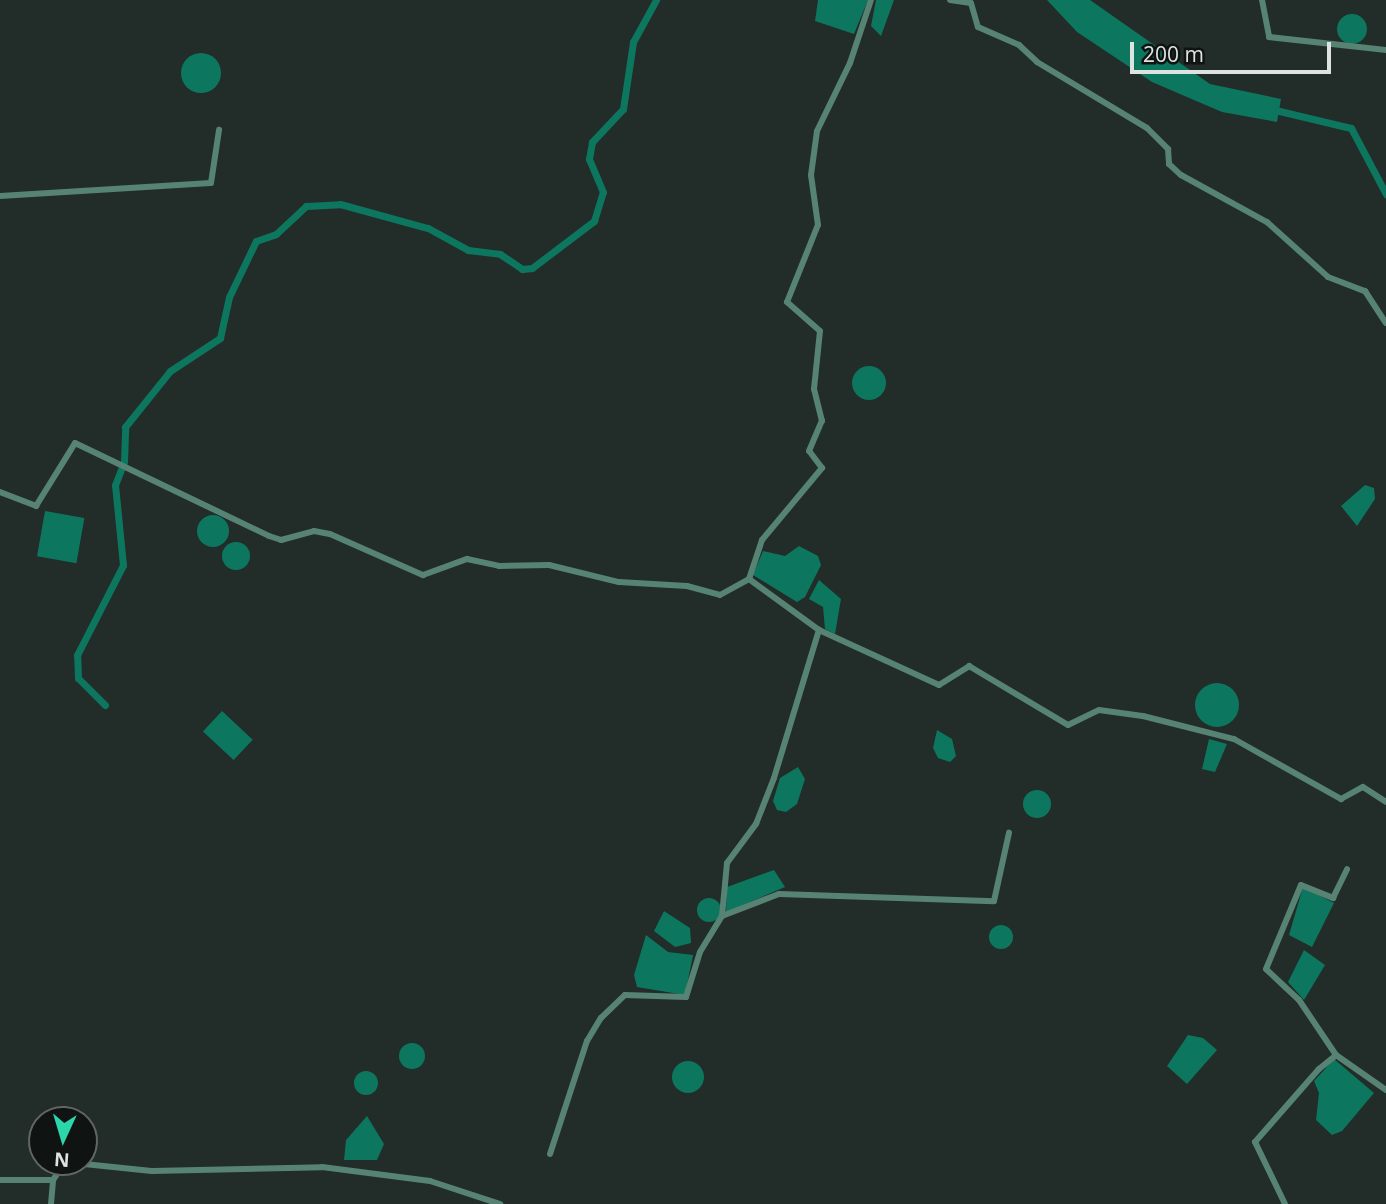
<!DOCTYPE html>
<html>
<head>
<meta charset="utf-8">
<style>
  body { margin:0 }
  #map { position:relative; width:1386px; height:1204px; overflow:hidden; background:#222c28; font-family:"Open Sans",sans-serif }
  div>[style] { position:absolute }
  .water>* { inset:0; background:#0c775e; transform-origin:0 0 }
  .round { border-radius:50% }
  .canal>* { height:7px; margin:-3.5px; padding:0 3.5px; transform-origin:3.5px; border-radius:3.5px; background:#0c775e }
  .minor>* { height:6px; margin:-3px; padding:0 3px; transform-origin:3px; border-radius:3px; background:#578374 }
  span { translate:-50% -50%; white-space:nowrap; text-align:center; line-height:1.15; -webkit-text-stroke:7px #0f1312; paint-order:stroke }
  .north { position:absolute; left:28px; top:1106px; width:70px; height:70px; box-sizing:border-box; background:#0f1312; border:2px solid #616665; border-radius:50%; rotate:184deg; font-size:19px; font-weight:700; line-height:28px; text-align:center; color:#dde3e1 }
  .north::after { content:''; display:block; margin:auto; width:24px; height:32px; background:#2dd5ab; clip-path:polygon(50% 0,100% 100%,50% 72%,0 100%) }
  .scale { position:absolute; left:1130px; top:42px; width:201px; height:32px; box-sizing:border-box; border:4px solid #dde3e1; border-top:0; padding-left:9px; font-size:21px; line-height:24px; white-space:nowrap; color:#dde3e1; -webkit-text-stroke:5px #0f1312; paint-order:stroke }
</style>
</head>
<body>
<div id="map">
  <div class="water">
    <i style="clip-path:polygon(818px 0,868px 0,854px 34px,815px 21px)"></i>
    <i style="clip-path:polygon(876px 0,894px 0,881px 36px,871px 26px)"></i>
    <i style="clip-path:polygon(1047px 0,1090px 0,1210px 84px,1281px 99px,1277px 122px,1222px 112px,1152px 82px,1077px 32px)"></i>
    <i class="round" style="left:1337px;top:14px;width:30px;height:30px"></i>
    <i class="round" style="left:181px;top:53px;width:40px;height:40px"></i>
    <i class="round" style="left:852px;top:366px;width:34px;height:34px"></i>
    <i style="clip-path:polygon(1365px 485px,1374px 488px,1375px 499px,1357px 526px,1341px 506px)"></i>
    <i style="left:45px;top:511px;width:40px;height:46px;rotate:10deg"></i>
    <i class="round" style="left:197px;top:515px;width:32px;height:32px"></i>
    <i class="round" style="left:222px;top:542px;width:28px;height:28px"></i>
    <i style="clip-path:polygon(799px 546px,818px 556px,821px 565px,805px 597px,797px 602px,753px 575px,763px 551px,785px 556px)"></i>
    <i style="clip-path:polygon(819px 580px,841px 599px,835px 634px,825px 629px,823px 607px,809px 599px)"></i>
    <i class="round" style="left:1195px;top:683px;width:44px;height:44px"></i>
    <i style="left:222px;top:711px;width:42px;height:28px;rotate:43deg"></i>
    <i style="clip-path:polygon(937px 730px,952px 739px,956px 756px,950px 762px,938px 758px,933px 748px)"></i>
    <i style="clip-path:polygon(1209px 739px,1227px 744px,1215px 772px,1202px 769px)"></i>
    <i style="clip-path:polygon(798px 767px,805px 779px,797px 804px,786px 812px,777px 810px,773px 801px,780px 778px)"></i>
    <i class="round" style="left:1023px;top:790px;width:28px;height:28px"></i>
    <i style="clip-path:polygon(774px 870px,785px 887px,726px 912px,727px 887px)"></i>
    <i style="clip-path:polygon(1303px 887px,1334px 903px,1312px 947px,1289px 935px)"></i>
    <i class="round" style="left:697px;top:898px;width:24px;height:24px"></i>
    <i style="clip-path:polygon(664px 911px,690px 928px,691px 943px,675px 947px,654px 931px)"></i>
    <i class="round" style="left:989px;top:925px;width:24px;height:24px"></i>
    <i style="clip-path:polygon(646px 935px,668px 952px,693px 955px,685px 995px,637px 987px,634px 975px)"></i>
    <i style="clip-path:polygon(1304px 950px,1325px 965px,1304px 1000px,1288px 982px)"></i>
    <i style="clip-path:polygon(1188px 1035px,1203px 1038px,1217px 1050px,1187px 1084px,1167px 1066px)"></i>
    <i class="round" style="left:399px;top:1043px;width:26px;height:26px"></i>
    <i style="clip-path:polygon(1334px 1059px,1374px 1093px,1342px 1131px,1332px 1135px,1316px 1120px,1319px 1093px,1314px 1081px)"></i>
    <i class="round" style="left:672px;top:1061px;width:32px;height:32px"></i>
    <i class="round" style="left:354px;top:1071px;width:24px;height:24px"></i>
    <i style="clip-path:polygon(367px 1116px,384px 1144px,377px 1160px,344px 1160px,346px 1140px)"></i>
  </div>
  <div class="canal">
    <i style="left:1271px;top:109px;width:82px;rotate:13.4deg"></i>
    <i style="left:1351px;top:128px;width:75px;rotate:62.1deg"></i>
    <i style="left:105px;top:705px;width:38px;rotate:-135deg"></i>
    <i style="left:78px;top:678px;width:23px;rotate:-92deg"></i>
    <i style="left:77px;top:655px;width:101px;rotate:-62.9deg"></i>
    <i style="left:123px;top:565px;width:80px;rotate:-95.7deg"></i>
    <i style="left:115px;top:485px;width:25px;rotate:-69deg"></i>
    <i style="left:124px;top:462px;width:35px;rotate:-88deg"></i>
    <i style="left:125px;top:427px;width:72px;rotate:-51.2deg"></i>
    <i style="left:170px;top:371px;width:60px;rotate:-33.4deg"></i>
    <i style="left:220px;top:338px;width:42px;rotate:-77.6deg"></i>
    <i style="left:229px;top:297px;width:62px;rotate:-64.3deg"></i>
    <i style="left:256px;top:241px;width:21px;rotate:-19deg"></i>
    <i style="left:276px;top:234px;width:41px;rotate:-43deg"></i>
    <i style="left:306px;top:206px;width:34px;rotate:-3deg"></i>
    <i style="left:340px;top:204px;width:91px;rotate:15.3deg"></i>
    <i style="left:428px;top:228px;width:46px;rotate:28.8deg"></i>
    <i style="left:468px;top:250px;width:32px;rotate:7deg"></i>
    <i style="left:500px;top:254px;width:27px;rotate:34deg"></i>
    <i style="left:522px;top:269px;width:10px;rotate:-6deg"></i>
    <i style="left:532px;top:268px;width:78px;rotate:-37.2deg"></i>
    <i style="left:594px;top:221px;width:30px;rotate:-73deg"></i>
    <i style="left:603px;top:192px;width:36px;rotate:-113deg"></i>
    <i style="left:589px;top:159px;width:17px;rotate:-80deg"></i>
    <i style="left:592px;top:142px;width:45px;rotate:-46.8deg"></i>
    <i style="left:623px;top:109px;width:68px;rotate:-81.5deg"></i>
    <i style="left:633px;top:42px;width:48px;rotate:-61.3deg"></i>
  </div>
  <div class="minor">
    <i style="left:950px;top:0;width:21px;rotate:8deg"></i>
    <i style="left:971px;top:3px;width:25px;rotate:74deg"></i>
    <i style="left:978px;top:27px;width:45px;rotate:23.7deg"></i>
    <i style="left:1019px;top:45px;width:25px;rotate:43deg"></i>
    <i style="left:1037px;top:62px;width:128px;rotate:31deg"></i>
    <i style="left:1147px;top:128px;width:30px;rotate:45deg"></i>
    <i style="left:1168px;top:149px;width:15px;rotate:86deg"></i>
    <i style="left:1169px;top:164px;width:16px;rotate:43deg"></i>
    <i style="left:1181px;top:175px;width:98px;rotate:28.7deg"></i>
    <i style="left:1267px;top:222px;width:82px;rotate:42deg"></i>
    <i style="left:1328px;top:277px;width:40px;rotate:21deg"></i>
    <i style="left:1365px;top:291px;width:38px;rotate:57deg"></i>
    <i style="left:1262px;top:0;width:38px;rotate:79deg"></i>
    <i style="left:1269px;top:37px;width:118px;rotate:6.3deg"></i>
    <i style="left:0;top:196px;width:211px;rotate:-3.5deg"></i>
    <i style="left:211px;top:183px;width:54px;rotate:-81.4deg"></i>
    <i style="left:0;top:492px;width:39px;rotate:21deg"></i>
    <i style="left:36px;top:506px;width:74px;rotate:-58.2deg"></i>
    <i style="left:75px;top:443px;width:215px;rotate:25.6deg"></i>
    <i style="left:269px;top:536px;width:13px;rotate:18deg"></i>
    <i style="left:281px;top:540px;width:34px;rotate:-15deg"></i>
    <i style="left:314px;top:531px;width:16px;rotate:11deg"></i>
    <i style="left:330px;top:534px;width:102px;rotate:23.8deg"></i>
    <i style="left:423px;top:575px;width:47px;rotate:-20deg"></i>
    <i style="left:467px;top:559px;width:33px;rotate:12deg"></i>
    <i style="left:499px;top:566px;width:50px;rotate:-1.1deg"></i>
    <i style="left:549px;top:565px;width:72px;rotate:13.7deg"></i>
    <i style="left:619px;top:582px;width:68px;rotate:3.4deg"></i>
    <i style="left:687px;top:586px;width:34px;rotate:15deg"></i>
    <i style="left:720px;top:595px;width:33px;rotate:-29deg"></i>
    <i style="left:749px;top:579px;width:87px;rotate:36.1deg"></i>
    <i style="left:819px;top:630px;width:132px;rotate:24.6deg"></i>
    <i style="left:939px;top:685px;width:36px;rotate:-32deg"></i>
    <i style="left:969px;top:666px;width:115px;rotate:30.8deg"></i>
    <i style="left:1068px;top:725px;width:34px;rotate:-26deg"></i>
    <i style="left:1099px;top:710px;width:44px;rotate:7.8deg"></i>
    <i style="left:1143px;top:716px;width:94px;rotate:14.2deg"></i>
    <i style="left:1234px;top:739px;width:123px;rotate:29.3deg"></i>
    <i style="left:1341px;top:799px;width:25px;rotate:-29deg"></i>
    <i style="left:1363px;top:787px;width:27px;rotate:33deg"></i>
    <i style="left:749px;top:579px;width:41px;rotate:-71.6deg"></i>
    <i style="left:762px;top:540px;width:94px;rotate:-50.2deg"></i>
    <i style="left:822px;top:468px;width:21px;rotate:-127deg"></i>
    <i style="left:809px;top:451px;width:33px;rotate:-67deg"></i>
    <i style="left:822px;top:421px;width:33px;rotate:-104deg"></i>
    <i style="left:814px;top:389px;width:58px;rotate:-84.1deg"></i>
    <i style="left:820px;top:331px;width:44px;rotate:-138.7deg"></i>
    <i style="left:787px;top:302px;width:83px;rotate:-68.1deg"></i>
    <i style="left:818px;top:225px;width:50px;rotate:-98deg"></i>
    <i style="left:811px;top:175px;width:44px;rotate:-82.2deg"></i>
    <i style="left:817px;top:131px;width:76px;rotate:-64.1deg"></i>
    <i style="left:850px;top:63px;width:66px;rotate:-71.6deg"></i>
    <i style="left:722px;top:916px;width:61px;rotate:-21.1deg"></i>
    <i style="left:779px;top:894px;width:215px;rotate:1.9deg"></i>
    <i style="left:994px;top:901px;width:70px;rotate:-77.6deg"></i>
    <i style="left:1336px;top:1055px;width:66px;rotate:-123.9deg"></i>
    <i style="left:1299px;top:1000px;width:45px;rotate:-136.8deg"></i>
    <i style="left:1266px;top:969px;width:91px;rotate:-67.4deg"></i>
    <i style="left:1301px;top:885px;width:35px;rotate:22deg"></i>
    <i style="left:1333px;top:898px;width:32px;rotate:-64deg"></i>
    <i style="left:550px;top:1154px;width:119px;rotate:-71.9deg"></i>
    <i style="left:587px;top:1041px;width:27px;rotate:-59deg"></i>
    <i style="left:601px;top:1018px;width:33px;rotate:-44deg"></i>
    <i style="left:625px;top:995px;width:61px;rotate:1.9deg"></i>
    <i style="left:686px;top:997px;width:47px;rotate:-72.7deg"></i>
    <i style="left:700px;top:952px;width:42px;rotate:-58.6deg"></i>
    <i style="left:722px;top:916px;width:53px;rotate:-84.6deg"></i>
    <i style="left:727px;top:863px;width:49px;rotate:-53.4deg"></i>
    <i style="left:756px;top:824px;width:49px;rotate:-68.6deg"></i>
    <i style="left:774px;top:778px;width:155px;rotate:-73.1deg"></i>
    <i style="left:0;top:1180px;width:53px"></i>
    <i style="left:53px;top:1180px;width:22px;rotate:-56deg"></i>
    <i style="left:65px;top:1162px;width:87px;rotate:5.9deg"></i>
    <i style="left:152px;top:1171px;width:170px;rotate:-1.3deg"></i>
    <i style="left:322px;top:1167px;width:109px;rotate:7.4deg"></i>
    <i style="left:430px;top:1181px;width:74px;rotate:18.2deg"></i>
    <i style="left:51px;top:1204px;width:24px;rotate:-85deg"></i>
    <i style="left:1285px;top:1204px;width:69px;rotate:-115.8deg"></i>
    <i style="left:1255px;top:1142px;width:97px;rotate:-48.8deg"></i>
    <i style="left:1319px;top:1069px;width:22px;rotate:-39deg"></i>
    <i style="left:1336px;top:1055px;width:61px;rotate:35deg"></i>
  </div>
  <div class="north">N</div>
  <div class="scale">200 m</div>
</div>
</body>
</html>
